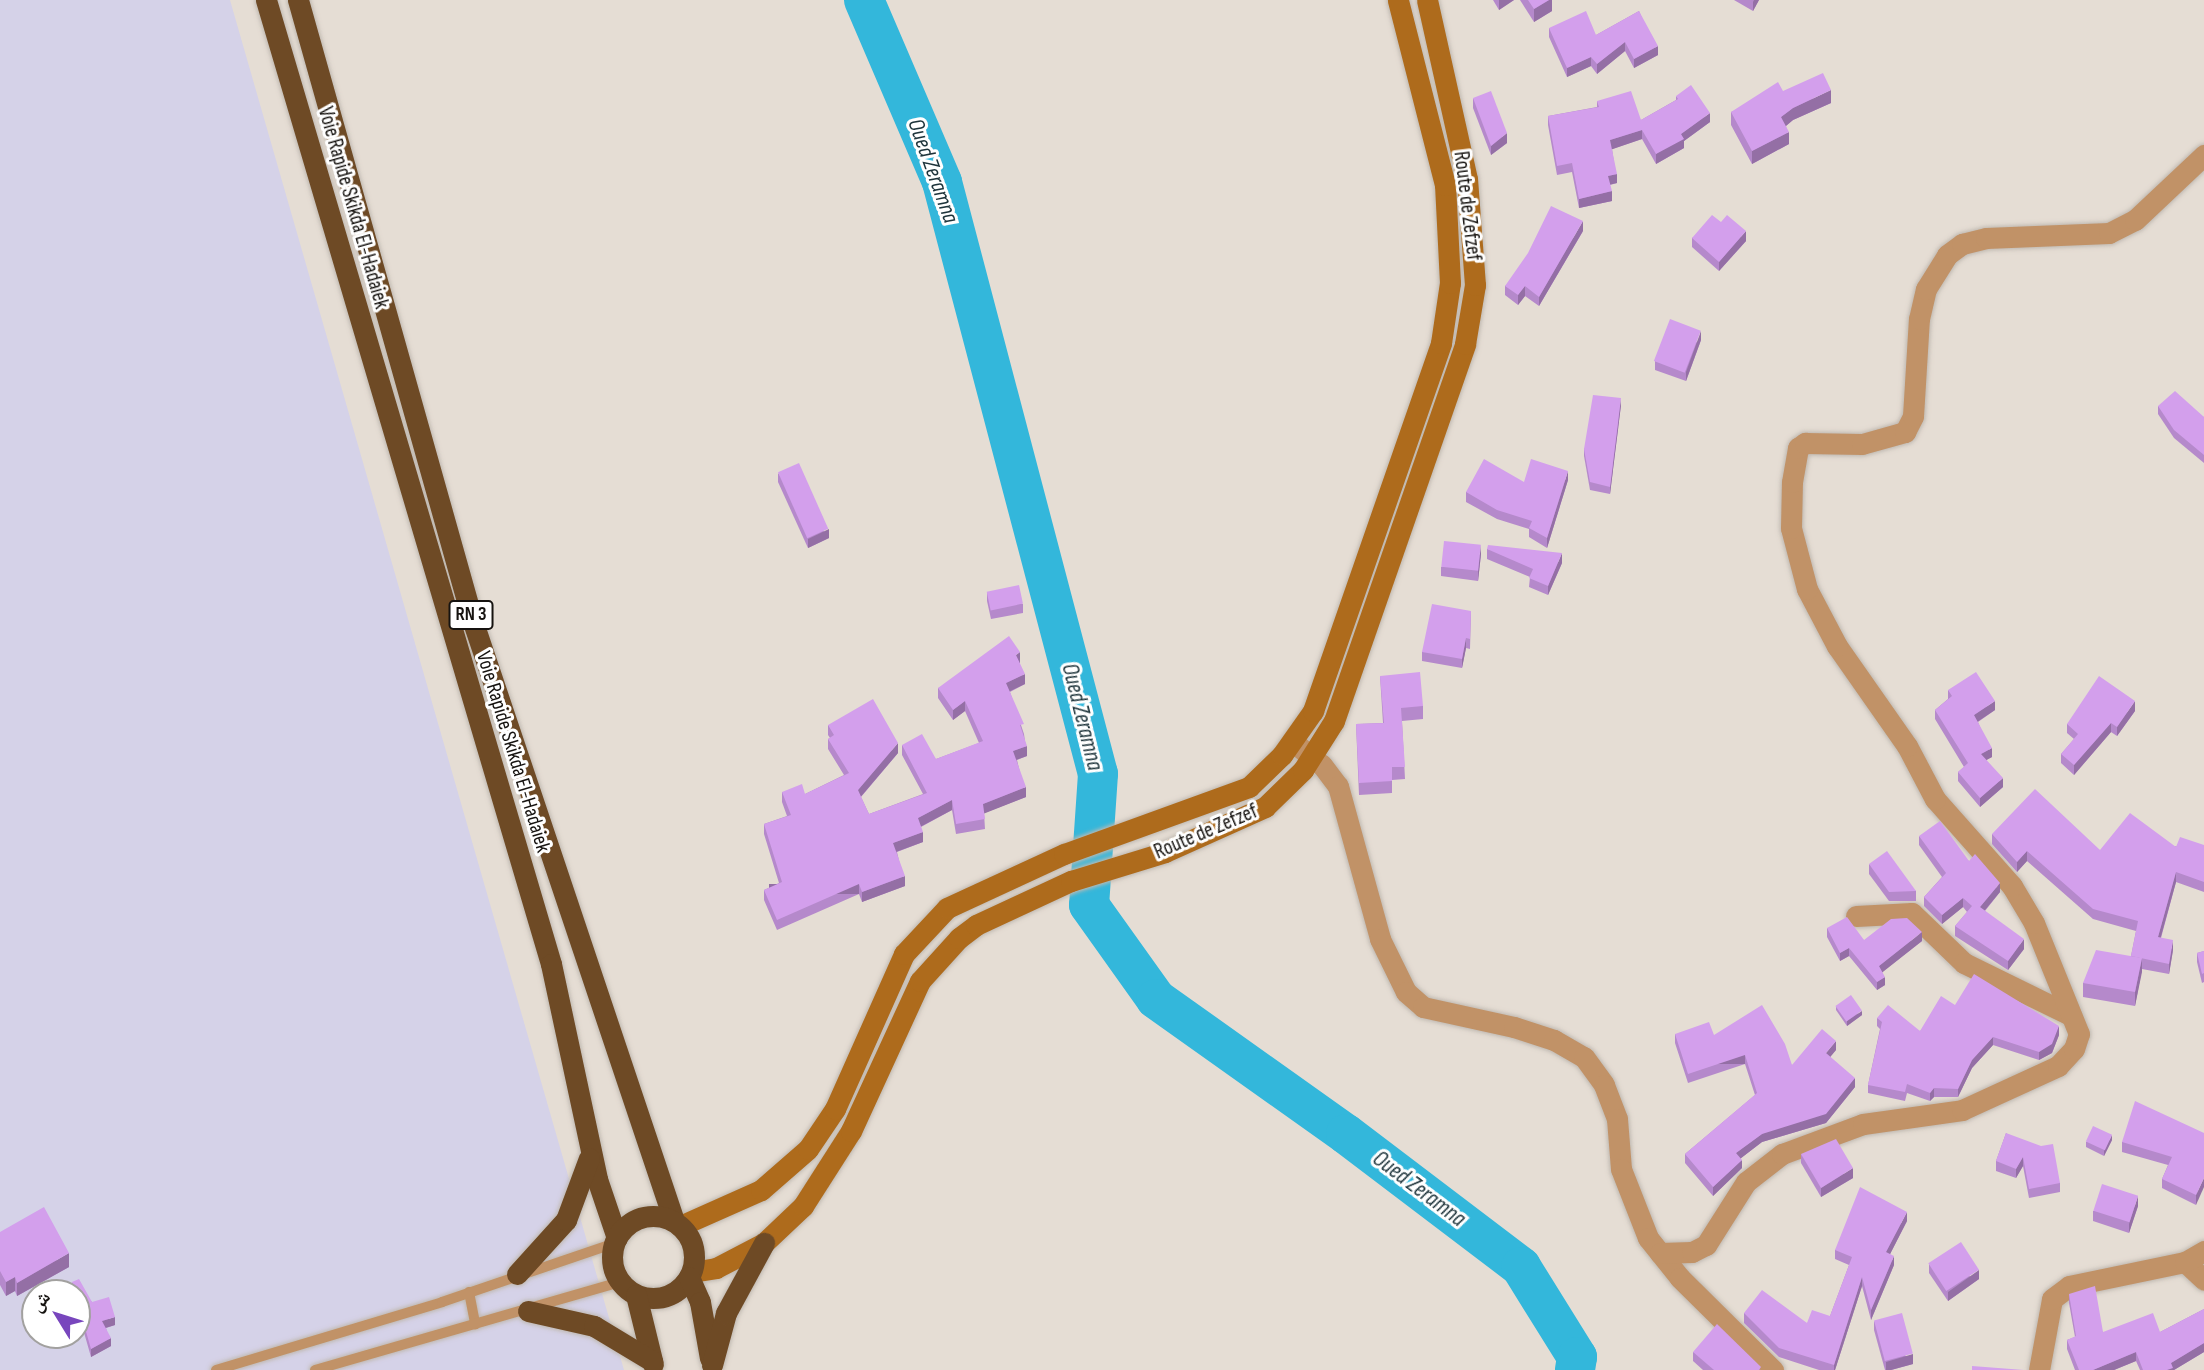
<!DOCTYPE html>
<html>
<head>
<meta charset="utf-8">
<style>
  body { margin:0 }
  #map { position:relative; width:2204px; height:1370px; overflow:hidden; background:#e5ddd4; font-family:"Sofia Sans Condensed","Noto Naskh Arabic",sans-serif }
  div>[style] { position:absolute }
  .education>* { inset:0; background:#d5d2e8 }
  .river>* { height:40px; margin:-20px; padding:0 20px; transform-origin:20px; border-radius:20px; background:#33b7db }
  .roads { filter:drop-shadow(0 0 2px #c0b9b1) drop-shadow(0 0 2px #c0b9b1) }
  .lane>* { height:10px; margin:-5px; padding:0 5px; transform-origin:5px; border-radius:5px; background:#c19267 }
  .street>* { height:21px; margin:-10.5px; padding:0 10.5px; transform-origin:10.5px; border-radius:10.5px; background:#c19267 }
  .secondary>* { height:21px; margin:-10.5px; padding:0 10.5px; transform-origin:10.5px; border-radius:10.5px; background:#ae6b1c }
  .highway>* { height:21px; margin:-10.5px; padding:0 10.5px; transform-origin:10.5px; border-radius:10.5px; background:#6e4a25 }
  .highway>.ring { margin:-10.5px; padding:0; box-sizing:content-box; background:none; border:21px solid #6e4a25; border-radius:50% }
  .wall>* { inset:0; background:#b589cb }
  .shaded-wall>* { inset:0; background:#946fa5; transform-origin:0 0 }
  .building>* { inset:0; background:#d39fec; transform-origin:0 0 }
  span { translate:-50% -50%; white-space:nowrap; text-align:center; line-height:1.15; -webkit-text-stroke:6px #fff; paint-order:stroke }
  .shield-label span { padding:2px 5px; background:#fff; border:2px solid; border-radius:5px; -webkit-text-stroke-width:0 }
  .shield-label { font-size:19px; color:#161310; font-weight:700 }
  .street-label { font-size:21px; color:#161310 }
  .water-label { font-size:23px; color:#1d333a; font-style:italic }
  .north { position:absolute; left:21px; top:1279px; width:70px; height:70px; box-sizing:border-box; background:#fff; border:2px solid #a2a19f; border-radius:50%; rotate:308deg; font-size:19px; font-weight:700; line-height:28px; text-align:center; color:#161310 }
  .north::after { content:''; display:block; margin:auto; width:24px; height:32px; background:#7846bd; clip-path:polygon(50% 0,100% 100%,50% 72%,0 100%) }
</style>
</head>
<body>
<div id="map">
  <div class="education">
    <i style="clip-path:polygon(evenodd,0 0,230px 0,624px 1370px,0 1370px,0 0,35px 1293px,77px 1293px,77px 1335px,35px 1335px,35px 1293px)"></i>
  </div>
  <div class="river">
    <i style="left:864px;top:0;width:198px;rotate:66.8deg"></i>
    <i style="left:942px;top:182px;width:612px;rotate:75.24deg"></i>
    <i style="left:1098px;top:774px;width:131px;rotate:93.9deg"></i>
    <i style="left:1089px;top:905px;width:115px;rotate:54.5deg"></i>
    <i style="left:1156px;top:999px;width:233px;rotate:35.4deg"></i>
    <i style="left:1346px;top:1134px;width:220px;rotate:37.2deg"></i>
    <i style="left:1521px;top:1267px;width:106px;rotate:58.1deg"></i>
    <i style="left:1577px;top:1357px;width:13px;rotate:99deg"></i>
  </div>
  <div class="roads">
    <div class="lane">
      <i style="left:469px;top:1292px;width:33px;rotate:79deg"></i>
      <i style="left:216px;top:1370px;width:236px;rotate:-16.7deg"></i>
      <i style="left:442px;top:1302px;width:183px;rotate:-18.8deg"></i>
      <i style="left:315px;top:1370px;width:317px;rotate:-16.1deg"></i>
    </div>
    <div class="street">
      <i style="left:1292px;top:741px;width:38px;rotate:39deg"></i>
      <i style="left:1322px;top:765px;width:26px;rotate:53deg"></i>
      <i style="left:1338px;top:786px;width:159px;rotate:74.6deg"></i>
      <i style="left:1380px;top:939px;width:59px;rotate:63.9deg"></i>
      <i style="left:1406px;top:992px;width:23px;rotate:41deg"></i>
      <i style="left:1423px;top:1007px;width:93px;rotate:12.4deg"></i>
      <i style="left:1514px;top:1027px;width:42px;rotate:18deg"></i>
      <i style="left:1554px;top:1040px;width:34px;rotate:30deg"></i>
      <i style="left:1584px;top:1057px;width:34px;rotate:54deg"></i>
      <i style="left:1604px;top:1085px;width:36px;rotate:69deg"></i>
      <i style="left:1617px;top:1119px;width:50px;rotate:85.4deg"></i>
      <i style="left:1621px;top:1169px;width:74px;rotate:68.6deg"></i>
      <i style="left:1648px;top:1238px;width:51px;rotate:51.3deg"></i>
      <i style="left:1680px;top:1278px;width:131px;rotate:44.7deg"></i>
      <i style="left:1856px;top:916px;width:56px;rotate:-3.1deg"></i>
      <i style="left:1912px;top:913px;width:72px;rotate:43.9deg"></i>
      <i style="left:1964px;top:963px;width:118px;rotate:26.1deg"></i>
      <i style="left:1660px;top:1253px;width:32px;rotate:-2deg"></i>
      <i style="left:1692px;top:1252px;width:16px;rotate:-27deg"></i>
      <i style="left:1706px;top:1245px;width:75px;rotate:-57.6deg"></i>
      <i style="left:1746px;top:1182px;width:46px;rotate:-37.9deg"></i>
      <i style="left:1782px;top:1154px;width:86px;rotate:-20.3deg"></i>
      <i style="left:1863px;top:1124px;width:100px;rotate:-8deg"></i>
      <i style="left:1962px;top:1110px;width:106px;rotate:-24.6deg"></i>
      <i style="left:2058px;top:1066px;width:23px;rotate:-47deg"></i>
      <i style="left:2074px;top:1049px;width:16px;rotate:-72deg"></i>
      <i style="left:2079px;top:1034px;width:120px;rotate:-112.1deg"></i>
      <i style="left:2034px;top:923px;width:43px;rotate:-120.7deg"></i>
      <i style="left:2012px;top:886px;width:116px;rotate:-131.5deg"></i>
      <i style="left:1935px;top:799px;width:60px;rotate:-117.8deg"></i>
      <i style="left:1907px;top:746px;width:122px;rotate:-125deg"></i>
      <i style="left:1837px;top:646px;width:64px;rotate:-117.8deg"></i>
      <i style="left:1807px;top:589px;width:63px;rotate:-104.7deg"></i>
      <i style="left:1791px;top:528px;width:46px;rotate:-88.8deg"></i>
      <i style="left:1792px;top:482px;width:35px;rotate:-80deg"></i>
      <i style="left:1798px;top:448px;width:9px;rotate:-36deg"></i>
      <i style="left:1805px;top:443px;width:57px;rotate:1deg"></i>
      <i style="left:1862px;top:444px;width:45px;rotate:-15.6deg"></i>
      <i style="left:1905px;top:432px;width:18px;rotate:-63deg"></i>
      <i style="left:1913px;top:416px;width:97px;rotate:-86.5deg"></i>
      <i style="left:1919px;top:319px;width:31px;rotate:-77deg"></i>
      <i style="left:1926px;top:289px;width:40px;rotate:-58deg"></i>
      <i style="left:1947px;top:255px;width:19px;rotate:-36deg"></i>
      <i style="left:1962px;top:244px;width:25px;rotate:-14deg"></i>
      <i style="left:1986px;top:238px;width:123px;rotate:-2.3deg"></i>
      <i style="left:2109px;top:233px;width:29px;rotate:-27deg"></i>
      <i style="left:2135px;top:220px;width:95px;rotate:-43.3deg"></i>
      <i style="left:2185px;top:1262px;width:26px;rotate:43deg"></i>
      <i style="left:2039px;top:1370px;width:72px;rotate:-79.6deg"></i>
      <i style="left:2052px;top:1299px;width:21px;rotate:-37deg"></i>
      <i style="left:2069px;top:1286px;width:118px;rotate:-11.7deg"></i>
      <i style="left:2185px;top:1262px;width:22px;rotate:-30deg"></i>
    </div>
    <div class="secondary">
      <i style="left:680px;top:1226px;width:89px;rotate:-24deg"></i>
      <i style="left:761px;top:1190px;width:62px;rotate:-41.1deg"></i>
      <i style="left:808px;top:1149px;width:48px;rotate:-56deg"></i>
      <i style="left:835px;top:1109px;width:170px;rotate:-66deg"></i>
      <i style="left:904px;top:954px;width:63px;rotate:-46.9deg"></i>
      <i style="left:947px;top:908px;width:129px;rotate:-24.8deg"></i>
      <i style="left:1064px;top:854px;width:197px;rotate:-19.9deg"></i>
      <i style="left:1249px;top:787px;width:46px;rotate:-44.1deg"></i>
      <i style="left:1282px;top:755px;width:54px;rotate:-54.8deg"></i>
      <i style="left:1313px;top:711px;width:390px;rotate:-70.8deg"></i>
      <i style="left:1441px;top:343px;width:61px;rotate:-81.5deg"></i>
      <i style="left:1450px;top:283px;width:98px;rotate:-92.9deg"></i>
      <i style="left:1445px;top:185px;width:191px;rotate:-104.3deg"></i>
      <i style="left:692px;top:1272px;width:24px;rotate:-9deg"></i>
      <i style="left:716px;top:1268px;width:54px;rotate:-27.5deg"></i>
      <i style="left:764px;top:1243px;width:54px;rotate:-43.5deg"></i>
      <i style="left:803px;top:1206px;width:89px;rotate:-57.4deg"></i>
      <i style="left:851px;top:1131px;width:165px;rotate:-65.3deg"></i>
      <i style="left:920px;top:981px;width:58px;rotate:-47.8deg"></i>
      <i style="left:959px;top:938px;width:21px;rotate:-37deg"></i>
      <i style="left:976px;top:925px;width:105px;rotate:-24.9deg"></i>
      <i style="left:1071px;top:881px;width:98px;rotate:-17.1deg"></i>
      <i style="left:1165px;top:852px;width:110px;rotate:-24.2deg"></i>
      <i style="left:1265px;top:807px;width:53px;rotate:-44.2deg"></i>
      <i style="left:1303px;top:770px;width:58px;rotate:-57.7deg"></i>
      <i style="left:1334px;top:721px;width:399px;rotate:-70.8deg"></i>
      <i style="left:1465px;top:344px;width:60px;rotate:-80.4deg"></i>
      <i style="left:1475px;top:285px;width:106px;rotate:-94.3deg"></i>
      <i style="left:1467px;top:179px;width:183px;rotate:-102.6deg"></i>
    </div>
    <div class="highway">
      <i style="left:266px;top:0;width:1005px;rotate:73.53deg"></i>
      <i style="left:551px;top:964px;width:220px;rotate:77.9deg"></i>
      <i style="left:597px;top:1179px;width:62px;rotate:71.3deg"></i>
      <i style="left:298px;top:0;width:646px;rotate:74.29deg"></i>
      <i style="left:473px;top:622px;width:632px;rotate:71.45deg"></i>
      <i class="ring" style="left:612px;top:1216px;width:61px;height:61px"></i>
      <i style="left:517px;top:1274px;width:73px;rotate:-47.8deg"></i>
      <i style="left:566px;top:1220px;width:66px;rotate:-69.6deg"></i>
      <i style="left:689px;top:1277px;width:27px;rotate:66deg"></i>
      <i style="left:700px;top:1302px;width:57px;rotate:79.9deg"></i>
      <i style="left:636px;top:1295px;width:71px;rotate:76.2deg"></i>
      <i style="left:528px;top:1311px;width:68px;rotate:12.8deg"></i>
      <i style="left:594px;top:1326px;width:68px;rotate:31.1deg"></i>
      <i style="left:712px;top:1365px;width:54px;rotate:-74.9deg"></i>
      <i style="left:726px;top:1313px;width:80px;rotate:-61.5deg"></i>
    </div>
  </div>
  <div class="wall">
    <i style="clip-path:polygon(1493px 0,1514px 0,1499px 10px)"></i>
    <i style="clip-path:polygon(1520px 0,1552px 0,1552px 11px,1534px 22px)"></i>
    <i style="clip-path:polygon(1734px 0,1759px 0,1753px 11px)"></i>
    <i style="clip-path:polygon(1639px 11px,1658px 55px,1634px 68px,1625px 51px,1597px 74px,1591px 66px,1567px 77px,1549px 37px,1549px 28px,1596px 35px)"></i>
    <i style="clip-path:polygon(1783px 91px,1831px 103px,1793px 120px,1786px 126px,1789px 144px,1752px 164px,1731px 125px,1731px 112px)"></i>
    <i style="clip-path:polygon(1676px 96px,1710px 122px,1684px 141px,1684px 148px,1656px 164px,1642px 139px,1612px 149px,1617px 183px,1610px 185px,1612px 201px,1579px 208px,1572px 172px,1557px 175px,1548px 125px,1548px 116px,1597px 107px,1597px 101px,1641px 120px,1676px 100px)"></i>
    <i style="clip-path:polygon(1473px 98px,1507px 143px,1491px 155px,1473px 108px)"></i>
    <i style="clip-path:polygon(1721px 222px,1746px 241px,1719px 271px,1692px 247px,1692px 238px)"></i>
    <i style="clip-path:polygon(1583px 231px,1539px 306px,1525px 296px,1518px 305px,1505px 295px,1505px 286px)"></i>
    <i style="clip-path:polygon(1701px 340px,1686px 381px,1655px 370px,1655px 361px)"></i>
    <i style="clip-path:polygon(1621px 405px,1610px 494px,1590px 490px,1584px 456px,1584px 449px)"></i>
    <i style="clip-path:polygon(2158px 406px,2204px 417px,2204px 463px,2174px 438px,2158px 414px)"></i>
    <i style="clip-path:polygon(778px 473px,829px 538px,808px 548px,778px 482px)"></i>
    <i style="clip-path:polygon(1568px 480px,1547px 548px,1529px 537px,1529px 529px,1497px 519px,1466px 502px,1466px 492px,1524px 482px)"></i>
    <i style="clip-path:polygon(1487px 549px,1562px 563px,1548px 595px,1529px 587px,1530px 577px,1487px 559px)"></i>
    <i style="clip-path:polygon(1481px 554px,1478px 581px,1441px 576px,1441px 567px)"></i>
    <i style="clip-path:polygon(987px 592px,1023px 604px,1023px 613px,991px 619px,987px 601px)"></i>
    <i style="clip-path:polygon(1471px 611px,1470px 649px,1466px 648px,1462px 668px,1422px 661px,1422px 652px)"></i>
    <i style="clip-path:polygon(1019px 663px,1025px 684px,1010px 692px,1024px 734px,1027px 756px,1017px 760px,1026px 797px,984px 813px,985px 829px,956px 834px,952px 810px,921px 827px,923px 842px,897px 852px,905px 886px,862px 902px,859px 894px,777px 930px,764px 900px,764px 890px,779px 883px,764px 834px,764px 824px,787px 816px,782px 802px,782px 792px,805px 794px,844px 775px,828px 749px,828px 739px,830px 738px,828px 735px,828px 725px,898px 753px,861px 797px,869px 814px,923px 794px,902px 755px,902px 745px,936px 759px,979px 743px,965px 711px,953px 720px,938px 698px,938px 688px)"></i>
    <i style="clip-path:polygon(1380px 676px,1423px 706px,1423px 719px,1402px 721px,1405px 779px,1392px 780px,1392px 793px,1359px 795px,1356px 724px,1383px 723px)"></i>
    <i style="clip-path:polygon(1948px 690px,1995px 710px,1978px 722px,1992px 757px,1986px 760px,2003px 787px,1980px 807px,1958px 781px,1958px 772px,1964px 767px,1935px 719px,1935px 710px,1948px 699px)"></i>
    <i style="clip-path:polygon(2135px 711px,2117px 736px,2111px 732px,2074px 775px,2061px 763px,2061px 754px,2074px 739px,2067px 733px,2067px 724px)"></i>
    <i style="clip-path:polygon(1992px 834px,2100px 850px,2204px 845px,2204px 892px,2176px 882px,2161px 938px,2173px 950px,2169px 974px,2142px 969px,2135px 1006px,2083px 997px,2083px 983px,2131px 956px,2136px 931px,2093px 919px,2027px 861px,2017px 872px,1992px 844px)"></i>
    <i style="clip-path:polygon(1919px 836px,1969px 861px,2000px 892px,1985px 911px,2024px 949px,2008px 970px,1955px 936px,1955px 926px,1967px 912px,1963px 907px,1942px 924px,1924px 906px,1924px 897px,1942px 877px,1919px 845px)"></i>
    <i style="clip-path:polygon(1869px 864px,1916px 891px,1916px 901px,1889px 901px,1869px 874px)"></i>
    <i style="clip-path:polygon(1827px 928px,1864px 940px,1922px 941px,1882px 972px,1885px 985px,1877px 990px,1849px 956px,1840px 961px,1827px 937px)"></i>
    <i style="clip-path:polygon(2204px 951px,2204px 982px,2202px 983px,2197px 962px,2197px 953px)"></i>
    <i style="clip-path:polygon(1955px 1005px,2059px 1035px,2052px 1053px,2039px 1060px,1993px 1045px,1972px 1068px,1958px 1097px,1934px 1097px,1930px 1101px,1907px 1093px,1905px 1101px,1868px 1093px,1868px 1085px,1880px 1029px,1877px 1026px,1877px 1018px,1920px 1031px)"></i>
    <i style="clip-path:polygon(1836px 1006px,1862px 1015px,1847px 1026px,1836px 1010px)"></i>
    <i style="clip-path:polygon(1675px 1034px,1792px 1065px,1836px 1050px,1830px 1057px,1855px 1087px,1826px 1123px,1762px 1142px,1741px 1158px,1742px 1168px,1713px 1196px,1685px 1163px,1685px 1154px,1755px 1095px,1745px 1064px,1688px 1083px,1675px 1043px)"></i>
    <i style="clip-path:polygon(2006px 1133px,2060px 1183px,2060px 1192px,2029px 1198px,2023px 1166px,2016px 1178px,1996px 1171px,1996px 1161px)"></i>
    <i style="clip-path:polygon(2204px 1133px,2196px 1205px,2162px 1188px,2162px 1179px,2168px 1165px,2122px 1152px,2122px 1142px)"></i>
    <i style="clip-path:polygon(2112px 1140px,2104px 1156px,2086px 1147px,2086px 1142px)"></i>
    <i style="clip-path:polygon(1801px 1154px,1853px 1178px,1821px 1197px,1801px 1163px)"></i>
    <i style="clip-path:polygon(2138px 1206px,2129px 1233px,2093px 1221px,2093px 1211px)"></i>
    <i style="clip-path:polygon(1907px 1221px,1890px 1254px,1894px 1265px,1871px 1320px,1862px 1286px,1835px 1370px,1819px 1370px,1779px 1357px,1744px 1323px,1744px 1313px,1807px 1323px,1830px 1316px,1849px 1265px,1835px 1259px,1835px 1250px)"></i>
    <i style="clip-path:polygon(0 1232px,69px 1267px,17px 1296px,15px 1291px,6px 1296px,0 1285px)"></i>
    <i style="clip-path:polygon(1929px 1264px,1979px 1279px,1948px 1301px,1929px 1273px)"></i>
    <i style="clip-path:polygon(72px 1282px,115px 1325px,106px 1328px,111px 1346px,91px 1357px,77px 1308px,77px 1293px,73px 1293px)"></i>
    <i style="clip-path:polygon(2069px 1294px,2103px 1332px,2160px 1332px,2204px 1309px,2204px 1352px,2174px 1370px,2140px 1370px,2136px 1361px,2114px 1370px,2075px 1370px,2067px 1349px,2067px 1340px,2075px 1337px,2069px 1303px)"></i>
    <i style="clip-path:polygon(1874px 1321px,1913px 1364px,1891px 1370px,1885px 1370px,1874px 1330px)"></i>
    <i style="clip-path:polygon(1693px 1352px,1761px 1370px,1703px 1370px,1693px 1361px)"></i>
  </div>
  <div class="shaded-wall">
    <i style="clip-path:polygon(1499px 0,1514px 0,1499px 10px)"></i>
    <i style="clip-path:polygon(1549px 0,1552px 0,1552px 11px,1534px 22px,1534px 9px)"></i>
    <i style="clip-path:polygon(1754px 0,1759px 0,1753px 11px,1753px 2px)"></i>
    <i style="clip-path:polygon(1625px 42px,1625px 51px,1597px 74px,1597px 64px)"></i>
    <i style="clip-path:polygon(1658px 46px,1658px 55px,1634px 68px,1634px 59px)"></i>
    <i style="clip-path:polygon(1591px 57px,1591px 66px,1567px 77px,1567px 68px)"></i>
    <i style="clip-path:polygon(1831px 90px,1831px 103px,1793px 120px,1781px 130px,1781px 117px,1793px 108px)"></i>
    <i style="clip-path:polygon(1710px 113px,1710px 122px,1684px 141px,1684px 148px,1656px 164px,1656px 154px,1681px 134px)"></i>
    <i style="clip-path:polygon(1642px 130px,1642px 139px,1610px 150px,1610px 140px)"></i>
    <i style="clip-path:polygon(1789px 132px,1789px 144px,1752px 164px,1752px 151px)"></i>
    <i style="clip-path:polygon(1507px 133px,1507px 143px,1491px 155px,1491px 146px)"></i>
    <i style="clip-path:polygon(1617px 174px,1617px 183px,1608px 185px,1608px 176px)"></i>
    <i style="clip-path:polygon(1612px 191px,1612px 201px,1579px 208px,1579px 199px)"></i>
    <i style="clip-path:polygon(1583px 221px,1583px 231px,1539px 306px,1539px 297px)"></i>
    <i style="clip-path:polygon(1746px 231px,1746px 241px,1719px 271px,1719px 262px)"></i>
    <i style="clip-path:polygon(1525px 286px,1525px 296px,1518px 305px,1518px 295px)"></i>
    <i style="clip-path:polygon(1701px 331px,1701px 340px,1686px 381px,1686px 372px)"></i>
    <i style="clip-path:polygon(1621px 398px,1621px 405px,1610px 494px,1610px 487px)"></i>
    <i style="clip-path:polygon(1568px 471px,1568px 480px,1547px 548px,1547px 538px)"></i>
    <i style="clip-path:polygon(829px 529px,829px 538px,808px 548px,808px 539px)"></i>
    <i style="clip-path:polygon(1481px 545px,1481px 554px,1478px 581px,1478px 571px)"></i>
    <i style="clip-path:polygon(1562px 553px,1562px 563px,1548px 595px,1548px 586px)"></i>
    <i style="clip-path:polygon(1466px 638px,1466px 648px,1462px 668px,1462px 659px)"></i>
    <i style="clip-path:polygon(1020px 652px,1020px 663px,1016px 665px,1016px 655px)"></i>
    <i style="clip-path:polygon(1025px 674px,1025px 684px,1006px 693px,1006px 683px)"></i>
    <i style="clip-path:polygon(965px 701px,965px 711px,953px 720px,953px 710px)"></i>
    <i style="clip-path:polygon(1995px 701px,1995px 710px,1974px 724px,1974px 715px)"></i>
    <i style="clip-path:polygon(2135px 701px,2135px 711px,2117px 736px,2117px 727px)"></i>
    <i style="clip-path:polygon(2111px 723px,2111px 732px,2074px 775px,2074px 765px)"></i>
    <i style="clip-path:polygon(898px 743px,898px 753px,858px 800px,858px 790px)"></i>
    <i style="clip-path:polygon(1027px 746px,1027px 756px,1013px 761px,1013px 751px)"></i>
    <i style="clip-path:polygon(1992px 748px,1992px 757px,1981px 763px,1981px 754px)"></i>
    <i style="clip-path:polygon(2003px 778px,2003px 787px,1980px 807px,1980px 798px)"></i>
    <i style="clip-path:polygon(1026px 787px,1026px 797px,983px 814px,983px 804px)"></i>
    <i style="clip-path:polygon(952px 800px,952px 810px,918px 828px,918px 818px)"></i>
    <i style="clip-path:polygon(923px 832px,923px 842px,893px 853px,893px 843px)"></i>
    <i style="clip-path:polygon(2027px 851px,2027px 861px,2017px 872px,2017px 862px)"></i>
    <i style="clip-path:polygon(2176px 872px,2176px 882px,2158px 947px,2158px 937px)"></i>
    <i style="clip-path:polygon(905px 876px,905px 886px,862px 902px,862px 892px)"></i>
    <i style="clip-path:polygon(2000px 883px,2000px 892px,1980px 916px,1980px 907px)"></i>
    <i style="left:859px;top:884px;width:10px;height:90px;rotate:90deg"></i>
    <i style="clip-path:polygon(1963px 898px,1963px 907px,1942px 924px,1942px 915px)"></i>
    <i style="clip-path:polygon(1922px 932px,1922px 941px,1879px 975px,1879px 966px)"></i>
    <i style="clip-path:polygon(2024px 939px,2024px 949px,2008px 970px,2008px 961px)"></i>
    <i style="clip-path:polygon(2173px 940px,2173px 950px,2169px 974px,2169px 964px)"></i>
    <i style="clip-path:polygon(1849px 948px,1849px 956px,1840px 961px,1840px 953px)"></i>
    <i style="clip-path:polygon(2142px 958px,2142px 972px,2135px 1006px,2135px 992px)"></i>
    <i style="clip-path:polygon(1885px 977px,1885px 985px,1877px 990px,1877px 982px)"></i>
    <i style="clip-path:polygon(1862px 1011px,1862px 1015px,1847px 1026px,1847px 1021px)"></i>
    <i style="clip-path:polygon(2059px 1026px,2059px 1035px,2052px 1053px,2039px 1060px,2039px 1052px)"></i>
    <i style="clip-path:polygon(1993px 1037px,1993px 1045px,1972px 1068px,1958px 1097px,1958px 1089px,1972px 1060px)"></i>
    <i style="clip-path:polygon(1836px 1041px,1836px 1050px,1826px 1062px,1826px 1053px)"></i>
    <i style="left:1745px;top:1055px;width:9px;height:60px;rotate:90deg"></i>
    <i style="clip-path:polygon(1855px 1078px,1855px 1087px,1826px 1123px,1762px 1142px,1736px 1162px,1736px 1153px,1762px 1134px)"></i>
    <i style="clip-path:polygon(1934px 1088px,1934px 1097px,1930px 1101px,1930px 1093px)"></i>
    <i style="clip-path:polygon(2112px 1135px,2112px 1140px,2104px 1156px,2104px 1151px)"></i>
    <i style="clip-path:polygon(2023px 1157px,2023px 1166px,2016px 1178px,2016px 1169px)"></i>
    <i style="clip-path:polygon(1742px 1160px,1742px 1168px,1713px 1196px,1713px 1187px)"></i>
    <i style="clip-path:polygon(1853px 1168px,1853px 1178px,1821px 1197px,1821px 1188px)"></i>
    <i style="clip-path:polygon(2204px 1178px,2204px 1187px,2196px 1205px,2196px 1195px)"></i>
    <i style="clip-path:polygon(2138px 1196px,2138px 1206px,2129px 1233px,2129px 1224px)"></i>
    <i style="clip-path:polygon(1907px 1212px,1907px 1221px,1886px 1262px,1886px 1252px)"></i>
    <i style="clip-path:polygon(69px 1253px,69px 1267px,17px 1296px,17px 1283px)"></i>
    <i style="clip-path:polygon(1894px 1256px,1894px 1265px,1871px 1320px,1871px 1310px)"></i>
    <i style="clip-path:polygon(1979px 1270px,1979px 1279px,1948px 1301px,1948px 1292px)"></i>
    <i style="clip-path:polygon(15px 1277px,15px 1291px,6px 1296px,6px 1282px)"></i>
    <i style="clip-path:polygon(1862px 1277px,1862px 1286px,1835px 1370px,1834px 1370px,1834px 1365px)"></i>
    <i style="clip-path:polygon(115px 1317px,115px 1325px,102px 1329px,102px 1321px)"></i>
    <i style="clip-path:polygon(111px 1338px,111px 1346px,91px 1357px,91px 1349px)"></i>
    <i style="clip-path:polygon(2204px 1343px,2204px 1352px,2174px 1370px,2167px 1370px,2171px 1363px)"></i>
    <i style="clip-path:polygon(2136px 1352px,2136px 1361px,2114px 1370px,2093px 1370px)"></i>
    <i style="clip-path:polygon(1913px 1354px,1913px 1364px,1891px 1370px,1886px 1370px,1886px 1362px)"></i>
  </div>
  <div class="building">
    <i style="clip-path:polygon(1528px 0,1549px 0,1534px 9px)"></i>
    <i style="clip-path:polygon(1586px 11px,1596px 35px,1639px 11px,1658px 46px,1634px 59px,1625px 42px,1597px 64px,1591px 57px,1567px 68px,1549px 28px)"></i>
    <i style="clip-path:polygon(1823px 73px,1831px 90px,1793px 108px,1781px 117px,1789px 132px,1752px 151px,1731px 112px,1778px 82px,1783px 91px)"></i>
    <i style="clip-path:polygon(1691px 85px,1710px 113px,1681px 134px,1684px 139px,1656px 154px,1642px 130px,1610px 140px,1617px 174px,1608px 176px,1612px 191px,1579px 199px,1572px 163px,1557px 166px,1548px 116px,1599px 107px,1597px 101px,1631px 91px,1641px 120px,1678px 99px,1676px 96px)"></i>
    <i style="clip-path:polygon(1491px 91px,1507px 133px,1491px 146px,1473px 98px)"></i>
    <i style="clip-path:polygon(1551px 206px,1583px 221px,1539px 297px,1525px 286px,1518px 295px,1505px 286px,1528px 253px)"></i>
    <i style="clip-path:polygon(1712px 215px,1721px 222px,1727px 215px,1746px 231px,1719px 262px,1692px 238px)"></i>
    <i style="left:1670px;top:319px;width:33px;height:45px;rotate:21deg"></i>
    <i style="clip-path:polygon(2175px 391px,2204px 417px,2204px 455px,2174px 430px,2158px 406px)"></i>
    <i style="clip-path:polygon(1593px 395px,1621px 398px,1610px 487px,1590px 482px,1584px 449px)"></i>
    <i style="clip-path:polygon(1484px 459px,1524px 482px,1531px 459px,1568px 471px,1547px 538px,1529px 528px,1532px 521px,1497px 510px,1466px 492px)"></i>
    <i style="left:799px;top:463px;width:72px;height:23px;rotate:66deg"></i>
    <i style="left:1444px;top:541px;width:37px;height:26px;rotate:6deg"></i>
    <i style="clip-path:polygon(1488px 545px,1562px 553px,1548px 586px,1529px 578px,1533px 569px,1487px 549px)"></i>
    <i style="left:1019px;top:585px;width:19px;height:33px;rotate:78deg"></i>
    <i style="clip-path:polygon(1432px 604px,1471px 611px,1470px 639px,1466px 638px,1462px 659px,1422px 652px)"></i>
    <i style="clip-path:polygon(1009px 636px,1020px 652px,1016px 655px,1025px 674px,1006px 683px,1024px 724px,1020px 725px,1027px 746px,1013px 751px,1026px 787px,983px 804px,985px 819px,956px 824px,952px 800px,918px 818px,923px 832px,893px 843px,905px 876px,862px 892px,859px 884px,777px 920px,764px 890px,782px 882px,764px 824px,791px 815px,782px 792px,802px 784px,805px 794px,849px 773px,828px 739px,834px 735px,828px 725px,873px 699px,898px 743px,858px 790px,869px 814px,927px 793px,902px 745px,922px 734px,936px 759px,983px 741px,965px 701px,953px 710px,938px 688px)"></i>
    <i style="clip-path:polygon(1420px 672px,1423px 706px,1401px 708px,1405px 767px,1392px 767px,1392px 781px,1359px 783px,1356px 724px,1384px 723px,1380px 676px)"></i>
    <i style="clip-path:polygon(1976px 672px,1995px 701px,1974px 715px,1992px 748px,1981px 754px,2003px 778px,1980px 798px,1958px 772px,1968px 763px,1935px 710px,1952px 696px,1948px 690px)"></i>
    <i style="clip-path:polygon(2099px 676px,2135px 701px,2117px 727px,2111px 723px,2074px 765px,2061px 754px,2078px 734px,2067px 724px)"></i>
    <i style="clip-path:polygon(2035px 789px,2100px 850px,2130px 813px,2176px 847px,2180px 837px,2204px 845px,2204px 882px,2176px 872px,2158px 937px,2173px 940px,2169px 964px,2131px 956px,2138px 921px,2093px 909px,2027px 851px,2017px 862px,1992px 834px)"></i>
    <i style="clip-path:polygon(1940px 821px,1969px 861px,1975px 854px,2000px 883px,1980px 907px,2024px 939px,2008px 961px,1955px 926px,1972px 906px,1963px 898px,1942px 915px,1924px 897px,1946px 873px,1919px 836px)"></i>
    <i style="clip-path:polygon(1887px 851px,1916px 891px,1889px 892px,1869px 864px)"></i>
    <i style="clip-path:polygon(1847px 917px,1864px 940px,1891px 919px,1907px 918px,1922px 932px,1879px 966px,1885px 977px,1877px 982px,1849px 948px,1840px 953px,1827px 928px)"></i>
    <i style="clip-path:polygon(2096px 950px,2142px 958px,2135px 992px,2083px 983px)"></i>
    <i style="clip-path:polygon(2204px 951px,2204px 973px,2202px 974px,2197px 953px)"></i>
    <i style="clip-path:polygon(1974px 974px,2059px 1026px,2052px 1044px,2039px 1052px,1993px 1037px,1972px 1060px,1958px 1089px,1934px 1088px,1930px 1093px,1907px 1084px,1905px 1092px,1868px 1085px,1882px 1022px,1877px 1018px,1888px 1005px,1920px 1031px,1941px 996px,1955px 1005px)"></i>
    <i style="left:1851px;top:995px;width:19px;height:19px;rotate:55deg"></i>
    <i style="clip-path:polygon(1762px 1005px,1785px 1044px,1792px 1065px,1822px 1029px,1836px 1041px,1826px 1053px,1855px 1078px,1826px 1114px,1762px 1134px,1736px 1153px,1742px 1160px,1713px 1187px,1685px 1154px,1757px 1093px,1745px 1055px,1688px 1074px,1675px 1034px,1709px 1022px,1714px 1035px)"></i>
    <i style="clip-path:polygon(2135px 1101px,2204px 1133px,2204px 1178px,2196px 1195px,2162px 1179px,2172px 1157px,2122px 1142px)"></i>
    <i style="left:2093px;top:1126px;width:21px;height:17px;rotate:25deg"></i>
    <i style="clip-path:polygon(2006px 1133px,2041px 1146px,2053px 1144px,2060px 1183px,2029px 1189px,2023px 1157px,2016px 1169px,1996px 1161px)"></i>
    <i style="clip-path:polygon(1836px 1139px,1853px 1168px,1821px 1188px,1801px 1154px)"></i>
    <i style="left:2102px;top:1184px;width:38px;height:28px;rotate:18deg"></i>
    <i style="clip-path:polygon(1860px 1187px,1907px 1212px,1886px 1252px,1894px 1256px,1871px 1310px,1862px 1277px,1834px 1365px,1779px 1348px,1744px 1313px,1762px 1290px,1807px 1323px,1812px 1310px,1830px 1316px,1852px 1257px,1835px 1250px)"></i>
    <i style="clip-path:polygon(44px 1207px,69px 1253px,17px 1283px,15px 1277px,6px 1282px,0 1271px,0 1232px)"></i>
    <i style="left:1961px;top:1242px;width:33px;height:39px;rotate:57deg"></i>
    <i style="clip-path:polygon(79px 1279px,92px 1302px,109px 1297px,115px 1317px,102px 1321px,111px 1338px,91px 1349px,77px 1300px,77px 1293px,75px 1293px,72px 1282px)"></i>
    <i style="clip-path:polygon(2095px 1286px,2103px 1332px,2153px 1313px,2160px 1332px,2204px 1309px,2204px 1343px,2171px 1363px,2173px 1368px,2167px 1370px,2143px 1370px,2136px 1352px,2093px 1370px,2079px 1370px,2067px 1340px,2076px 1336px,2069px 1294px)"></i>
    <i style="left:1902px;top:1313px;width:42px;height:29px;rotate:75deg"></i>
    <i style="clip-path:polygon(1717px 1324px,1761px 1367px,1759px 1370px,1714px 1370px,1693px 1352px)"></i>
    <i style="clip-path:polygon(1972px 1366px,2024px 1370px,1972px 1370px)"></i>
  </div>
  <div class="shield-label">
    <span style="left:471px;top:615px">RN 3</span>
  </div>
  <div class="street-label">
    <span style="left:1467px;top:206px;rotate:83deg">Route de Zefzef</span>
    <span style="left:353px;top:208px;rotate:74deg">Voie Rapide Skikda El-Hadaiek</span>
    <span style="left:513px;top:752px;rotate:73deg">Voie Rapide Skikda El-Hadaiek</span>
    <span style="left:1206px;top:832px;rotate:-23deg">Route de Zefzef</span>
  </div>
  <div class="water-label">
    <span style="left:933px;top:171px;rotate:70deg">Oued Zeramna</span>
    <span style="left:1082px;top:717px;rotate:76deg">Oued Zeramna</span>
    <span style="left:1419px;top:1189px;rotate:37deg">Oued Zeramna</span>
  </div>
  <div class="north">ش</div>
</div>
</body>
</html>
